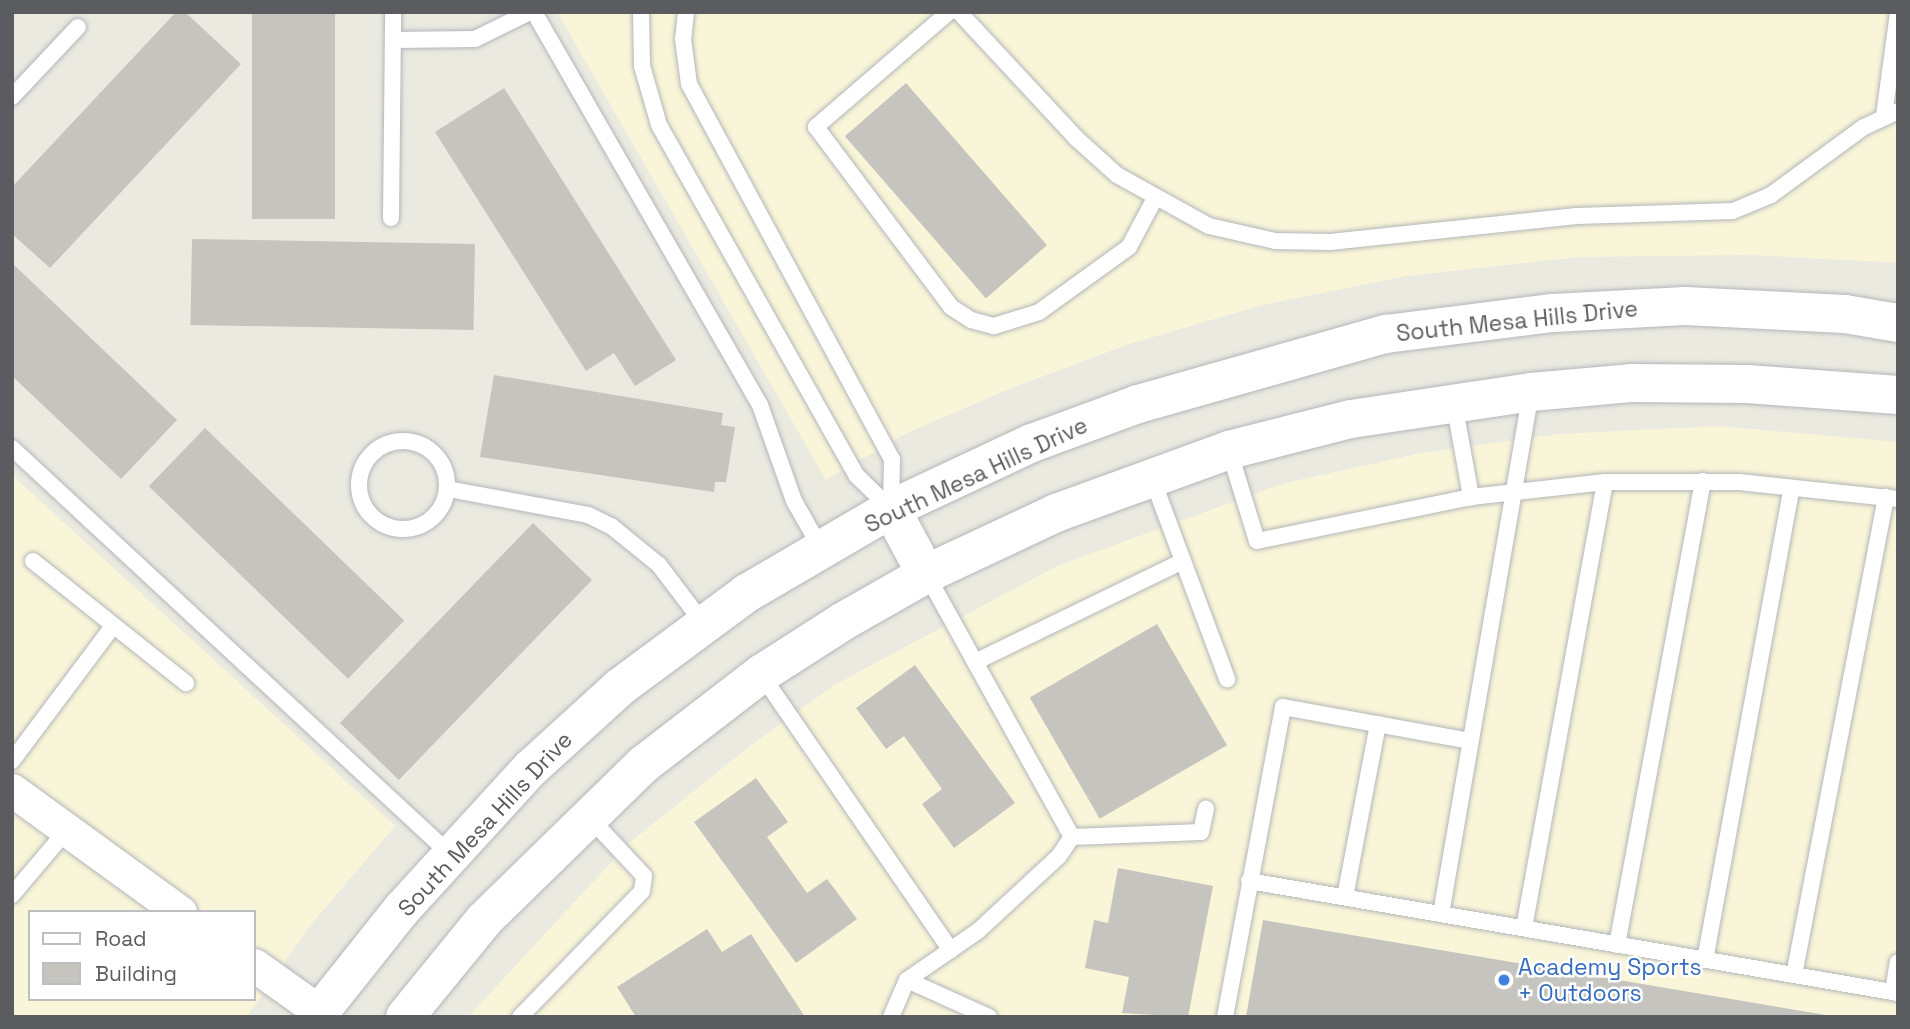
<!DOCTYPE html>
<html>
<head>
<meta charset="utf-8">
<style>
  body { margin:0 }
  #map { position:relative; width:1910px; height:1029px; overflow:hidden; background:#ebeae1; font-family:"Space Grotesk",sans-serif }
  div>[style] { position:absolute }
  .commercial>* { inset:0; background:#f8f5d8 }
  .building>* { inset:0; background:#c6c4be; transform-origin:0 0 }
  .roads { filter:drop-shadow(0 0 2px #b4b6ba) drop-shadow(0 0 2px #b4b6ba) }
  .lane>* { height:16px; margin:-8px; padding:0 8px; transform-origin:8px; border-radius:8px; background:#fff }
  .lane>.ring { margin:-8px; padding:0; box-sizing:content-box; background:none; border:16px solid #fff; border-radius:50% }
  .street>* { height:33px; margin:-16.5px; padding:0 16.5px; transform-origin:16.5px; border-radius:16.5px; background:#fff }
  .secondary>* { height:38px; margin:-19px; padding:0 19px; transform-origin:19px; border-radius:19px; background:#fff }
  .dots>* { width:19px; height:19px; translate:-50% -50%; box-sizing:border-box; border:4px solid #fff; border-radius:50% }
  span { translate:-50% -50%; white-space:nowrap; text-align:center; line-height:1.15; -webkit-text-stroke:5px #fff; paint-order:stroke }
  .street-label { font-size:23px; color:#5a5c60 }
  .shop-label { font-size:23px; color:#366cbe }
  .left { translate:0 -50%; text-align:left }
  .frame { position:absolute; inset:0; border:14px solid #5a5c60; pointer-events:none }
  .legend { position:absolute; left:28px; top:910px; width:228px; height:91px; box-sizing:border-box; background:#fff; border:2px solid #bdbebf; margin:0; padding:9px 12px; list-style:none; font-size:21px; color:#5a5c60 }
  .legend li { display:flex; align-items:center; gap:14px; height:35px }
  .legend b { width:35px; border:2px solid #bdbebf }
</style>
</head>
<body>
<div id="map">
  <div class="commercial">
    <i style="clip-path:polygon(557px 12px,1898px 12px,1898px 263px,1751px 255px,1579px 257px,1407px 276px,1267px 304px,1132px 343px,1009px 389px,907px 433px,826px 480px)"></i>
    <i style="clip-path:polygon(1719px 426px,1898px 442px,1898px 1017px,468px 1017px,629px 843px,751px 745px,834px 685px,1057px 566px,1285px 483px,1421px 453px,1558px 434px)"></i>
    <i style="clip-path:polygon(evenodd,12px 475px,395px 826px,308px 928px,247px 1017px,12px 1017px,12px 475px,30px 912px,254px 912px,254px 999px,30px 999px,30px 912px)"></i>
  </div>
  <div class="building">
    <i style="clip-path:polygon(176px 12px,185px 12px,241px 64px,50px 268px,12px 234px,12px 187px)"></i>
    <i style="left:252px;top:12px;width:83px;height:207px"></i>
    <i style="left:906px;top:83px;width:215px;height:81px;rotate:49deg"></i>
    <i style="clip-path:polygon(504px 88px,676px 360px,635px 386px,614px 353px,586px 371px,435px 132px)"></i>
    <i style="left:192px;top:239px;width:283px;height:86px;rotate:1deg"></i>
    <i style="clip-path:polygon(12px 263px,177px 420px,121px 479px,12px 376px)"></i>
    <i style="clip-path:polygon(494px 375px,723px 413px,721px 425px,735px 427px,726px 482px,715px 482px,714px 492px,480px 457px)"></i>
    <i style="left:205px;top:428px;width:277px;height:81px;rotate:44deg"></i>
    <i style="left:533px;top:523px;width:82px;height:278px;rotate:44deg"></i>
    <i style="left:1157px;top:624px;width:140px;height:147px;rotate:60deg"></i>
    <i style="clip-path:polygon(915px 665px,1015px 803px,954px 848px,922px 804px,942px 789px,904px 736px,886px 749px,856px 708px)"></i>
    <i style="clip-path:polygon(756px 778px,788px 822px,767px 837px,807px 893px,827px 879px,857px 919px,796px 963px,694px 822px)"></i>
    <i style="clip-path:polygon(1118px 868px,1213px 886px,1188px 1017px,1122px 1013px,1129px 977px,1085px 968px,1094px 920px,1108px 923px)"></i>
    <i style="clip-path:polygon(1263px 920px,1826px 1015px,1826px 1017px,1246px 1017px)"></i>
    <i style="clip-path:polygon(707px 929px,722px 952px,751px 934px,805px 1017px,636px 1017px,617px 987px)"></i>
  </div>
  <div class="roads">
    <div class="lane">
      <i style="left:534px;top:12px;width:453px;rotate:60.1deg"></i>
      <i style="left:760px;top:405px;width:102px;rotate:70.5deg"></i>
      <i style="left:794px;top:501px;width:56px;rotate:60.3deg"></i>
      <i style="left:641px;top:12px;width:54px;rotate:88.9deg"></i>
      <i style="left:642px;top:66px;width:61px;rotate:73.9deg"></i>
      <i style="left:659px;top:125px;width:403px;rotate:60.6deg"></i>
      <i style="left:857px;top:476px;width:47px;rotate:44.1deg"></i>
      <i style="left:686px;top:12px;width:27px;rotate:96deg"></i>
      <i style="left:683px;top:39px;width:45px;rotate:82.4deg"></i>
      <i style="left:689px;top:84px;width:426px;rotate:61.6deg"></i>
      <i style="left:892px;top:459px;width:48px;rotate:91.2deg"></i>
      <i style="left:949px;top:12px;width:176px;rotate:139.2deg"></i>
      <i style="left:816px;top:127px;width:225px;rotate:53.1deg"></i>
      <i style="left:951px;top:307px;width:24px;rotate:33deg"></i>
      <i style="left:971px;top:320px;width:24px;rotate:15deg"></i>
      <i style="left:994px;top:326px;width:47px;rotate:-17.3deg"></i>
      <i style="left:1039px;top:312px;width:111px;rotate:-35.8deg"></i>
      <i style="left:1129px;top:247px;width:53px;rotate:-62deg"></i>
      <i style="left:959px;top:12px;width:172px;rotate:47.1deg"></i>
      <i style="left:1076px;top:138px;width:55px;rotate:42.1deg"></i>
      <i style="left:1117px;top:175px;width:105px;rotate:29deg"></i>
      <i style="left:1209px;top:226px;width:68px;rotate:12.8deg"></i>
      <i style="left:1275px;top:241px;width:55px;rotate:1deg"></i>
      <i style="left:1330px;top:242px;width:248px;rotate:-6deg"></i>
      <i style="left:1577px;top:216px;width:156px;rotate:-1.8deg"></i>
      <i style="left:1733px;top:211px;width:41px;rotate:-22.8deg"></i>
      <i style="left:1771px;top:195px;width:115px;rotate:-36.2deg"></i>
      <i style="left:1864px;top:127px;width:38px;rotate:-25deg"></i>
      <i style="left:393px;top:40px;width:82px;rotate:-0.7deg"></i>
      <i style="left:475px;top:39px;width:61px;rotate:-26.1deg"></i>
      <i style="left:12px;top:97px;width:96px;rotate:-46.7deg"></i>
      <i style="left:1884px;top:116px;width:104px;rotate:-82.3deg"></i>
      <i style="left:391px;top:218px;width:206px;rotate:-89.4deg"></i>
      <i style="left:1454px;top:403px;width:96px;rotate:79.7deg"></i>
      <i class="ring" style="left:359px;top:441px;width:72px;height:72px"></i>
      <i style="left:12px;top:448px;width:600px;rotate:42.84deg"></i>
      <i style="left:1229px;top:450px;width:95px;rotate:72.9deg"></i>
      <i style="left:1257px;top:541px;width:218px;rotate:-11.6deg"></i>
      <i style="left:1471px;top:497px;width:135px;rotate:-6.4deg"></i>
      <i style="left:1605px;top:482px;width:134px"></i>
      <i style="left:1739px;top:482px;width:160px;rotate:6.1deg"></i>
      <i style="left:1152px;top:478px;width:215px;rotate:69.5deg"></i>
      <i style="left:448px;top:489px;width:142px;rotate:10.5deg"></i>
      <i style="left:588px;top:515px;width:25px;rotate:26deg"></i>
      <i style="left:611px;top:526px;width:62px;rotate:39.1deg"></i>
      <i style="left:659px;top:565px;width:73px;rotate:52.8deg"></i>
      <i style="left:33px;top:561px;width:196px;rotate:38.6deg"></i>
      <i style="left:975px;top:662px;width:231px;rotate:-25.9deg"></i>
      <i style="left:761px;top:674px;width:335px;rotate:55.5deg"></i>
      <i style="left:12px;top:761px;width:169px;rotate:-53.2deg"></i>
      <i style="left:1072px;top:837px;width:129px;rotate:-2.2deg"></i>
      <i style="left:1201px;top:832px;width:24px;rotate:-78deg"></i>
      <i style="left:1249px;top:881px;width:659px;rotate:9.79deg"></i>
      <i style="left:12px;top:895px;width:85px;rotate:-49.8deg"></i>
      <i style="left:1345px;top:897px;width:176px;rotate:-79.2deg"></i>
      <i style="left:1441px;top:914px;width:530px;rotate:-80.22deg"></i>
      <i style="left:1524px;top:928px;width:453px;rotate:-79.7deg"></i>
      <i style="left:1617px;top:945px;width:472px;rotate:-79.5deg"></i>
      <i style="left:1705px;top:960px;width:480px;rotate:-79.6deg"></i>
      <i style="left:1794px;top:975px;width:487px;rotate:-79.1deg"></i>
      <i style="left:907px;top:980px;width:90px;rotate:24.3deg"></i>
      <i style="left:1893px;top:992px;width:30px;rotate:-81deg"></i>
      <i style="left:520px;top:1017px;width:175px;rotate:-45.9deg"></i>
      <i style="left:642px;top:891px;width:15px;rotate:-82deg"></i>
      <i style="left:644px;top:876px;width:79px;rotate:-133deg"></i>
      <i style="left:891px;top:1017px;width:40px;rotate:-66.6deg"></i>
      <i style="left:907px;top:980px;width:86px;rotate:-34.6deg"></i>
      <i style="left:978px;top:931px;width:110px;rotate:-42.8deg"></i>
      <i style="left:1059px;top:856px;width:23px;rotate:-56deg"></i>
      <i style="left:1072px;top:837px;width:301px;rotate:-119deg"></i>
      <i style="left:1225px;top:1017px;width:315px;rotate:-79.4deg"></i>
      <i style="left:1283px;top:707px;width:190px;rotate:10.3deg"></i>
    </div>
    <div class="street">
      <i style="left:12px;top:790px;width:208px;rotate:36deg"></i>
      <i style="left:254px;top:965px;width:81px;rotate:35.5deg"></i>
    </div>
    <div class="secondary">
      <i style="left:891px;top:509px;width:74px;rotate:61.7deg"></i>
      <i style="left:316px;top:1017px;width:138px;rotate:-51.5deg"></i>
      <i style="left:402px;top:909px;width:190px;rotate:-47.6deg"></i>
      <i style="left:530px;top:769px;width:122px;rotate:-42.3deg"></i>
      <i style="left:620px;top:687px;width:158px;rotate:-36.5deg"></i>
      <i style="left:747px;top:593px;width:167px;rotate:-30.3deg"></i>
      <i style="left:891px;top:509px;width:156px;rotate:-25.1deg"></i>
      <i style="left:1032px;top:443px;width:113px;rotate:-20.2deg"></i>
      <i style="left:1138px;top:404px;width:258px;rotate:-15.8deg"></i>
      <i style="left:1386px;top:334px;width:168px;rotate:-7.2deg"></i>
      <i style="left:1553px;top:313px;width:132px;rotate:-3deg"></i>
      <i style="left:1685px;top:306px;width:160px;rotate:2.9deg"></i>
      <i style="left:1845px;top:314px;width:54px;rotate:9.6deg"></i>
      <i style="left:405px;top:1017px;width:125px;rotate:-50.8deg"></i>
      <i style="left:484px;top:920px;width:223px;rotate:-44.3deg"></i>
      <i style="left:644px;top:764px;width:148px;rotate:-37.6deg"></i>
      <i style="left:761px;top:674px;width:96px;rotate:-32.7deg"></i>
      <i style="left:842px;top:622px;width:97px;rotate:-29.7deg"></i>
      <i style="left:926px;top:574px;width:144px;rotate:-25.1deg"></i>
      <i style="left:1056px;top:513px;width:184px;rotate:-20deg"></i>
      <i style="left:1229px;top:450px;width:126px;rotate:-14.3deg"></i>
      <i style="left:1351px;top:419px;width:182px;rotate:-8.5deg"></i>
      <i style="left:1531px;top:392px;width:100px;rotate:-5.1deg"></i>
      <i style="left:1631px;top:383px;width:116px;rotate:0.5deg"></i>
      <i style="left:1747px;top:384px;width:151px;rotate:4.2deg"></i>
    </div>
  </div>
  <div class="dots">
    <i style="left:1504px;top:980px;background:#3f7fe0"></i>
  </div>
  <div class="street-label">
    <span style="left:1517px;top:321px;rotate:-6deg">South Mesa Hills Drive</span>
    <span style="left:976px;top:475px;rotate:-25deg">South Mesa Hills Drive</span>
    <span style="left:485px;top:824px;rotate:-47deg">South Mesa Hills Drive</span>
  </div>
  <div class="shop-label">
    <span class="left" style="left:1518px;top:980px">Academy Sports<br>+ Outdoors</span>
  </div>
  <div class="frame"></div>
  <ul class="legend">
  <li><b style="height:9px;background:#fff"></b>Road</li>
  <li><b style="height:19px;background:#c6c4be"></b>Building</li>
  </ul>
</div>
</body>
</html>
